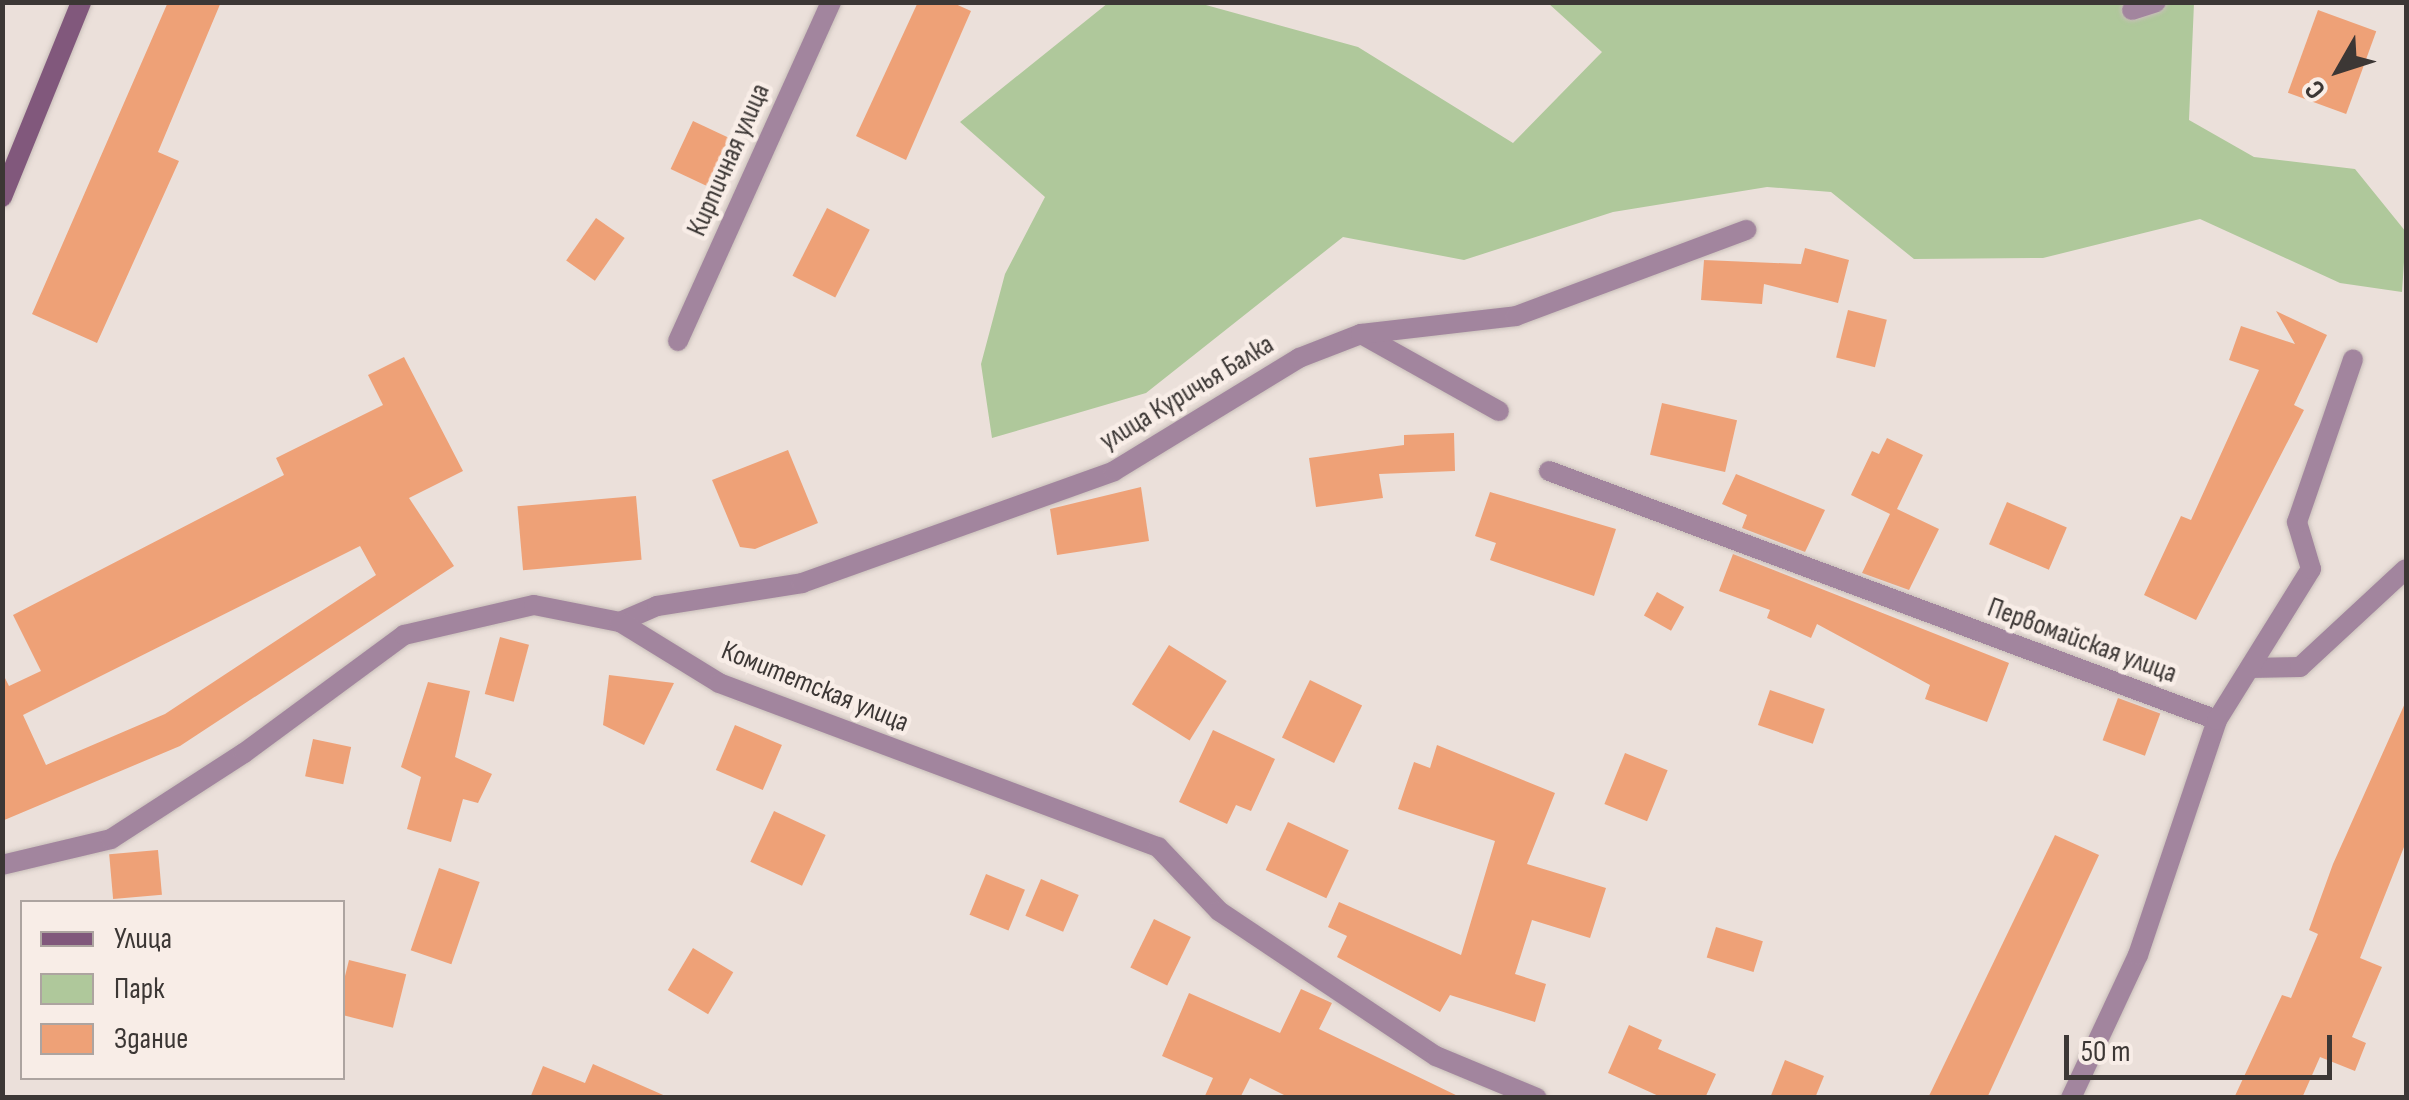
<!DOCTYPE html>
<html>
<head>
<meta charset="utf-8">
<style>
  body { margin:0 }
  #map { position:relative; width:2409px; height:1100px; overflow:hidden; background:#ebe0da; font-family:"Sofia Sans Condensed",sans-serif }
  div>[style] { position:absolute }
  .green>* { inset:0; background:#afc89b }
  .building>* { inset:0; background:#eea177; transform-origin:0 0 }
  .roads { filter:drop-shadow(0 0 2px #c8beb9) drop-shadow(0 0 2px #c8beb9) }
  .street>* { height:20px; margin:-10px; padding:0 10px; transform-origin:10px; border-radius:10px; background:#a2859e }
  .secondary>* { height:20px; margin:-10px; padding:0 10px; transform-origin:10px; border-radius:10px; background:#81587c }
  span { translate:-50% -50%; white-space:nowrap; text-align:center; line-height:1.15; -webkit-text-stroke:9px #f8ede7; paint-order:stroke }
  .street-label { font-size:28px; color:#3c3735 }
  .frame { position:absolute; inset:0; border:5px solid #3c3735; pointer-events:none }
  .legend { position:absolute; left:20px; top:900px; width:325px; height:180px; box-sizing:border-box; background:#f8ede7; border:2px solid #ada4a0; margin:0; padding:12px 18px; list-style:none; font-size:30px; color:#3c3735 }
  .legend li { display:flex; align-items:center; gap:20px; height:50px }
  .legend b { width:50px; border:2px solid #ada4a0 }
  .north { position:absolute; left:2289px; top:20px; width:100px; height:100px; -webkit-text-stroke:8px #f8ede7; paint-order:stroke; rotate:231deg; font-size:28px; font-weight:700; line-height:40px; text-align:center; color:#3c3735 }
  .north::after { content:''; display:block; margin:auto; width:35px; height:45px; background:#3c3735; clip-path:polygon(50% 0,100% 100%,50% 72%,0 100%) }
  .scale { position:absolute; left:2064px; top:1035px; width:268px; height:45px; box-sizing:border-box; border:5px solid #3c3735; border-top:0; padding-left:12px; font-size:30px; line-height:35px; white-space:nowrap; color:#3c3735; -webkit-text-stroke:8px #f8ede7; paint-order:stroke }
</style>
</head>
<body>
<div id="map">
  <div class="green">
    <i style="clip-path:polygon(1195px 2px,1358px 47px,1513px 143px,1602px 52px,1548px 3px,2194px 3px,2189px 120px,2254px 157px,2355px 169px,2406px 232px,2402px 292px,2340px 283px,2200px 219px,2043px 258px,1914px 259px,1831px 192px,1767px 187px,1613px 212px,1464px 260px,1343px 237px,1146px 393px,992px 438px,981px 364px,1005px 274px,1045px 197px,960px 122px,1108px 3px)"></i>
  </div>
  <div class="building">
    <i style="clip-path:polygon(168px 2px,221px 2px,158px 152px,179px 161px,97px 343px,32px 314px)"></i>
    <i style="clip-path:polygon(918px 2px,951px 2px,971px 11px,906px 160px,856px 136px)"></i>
    <i style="left:2318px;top:10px;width:62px;height:88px;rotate:20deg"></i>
    <i style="left:693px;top:121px;width:40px;height:53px;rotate:25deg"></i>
    <i style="left:827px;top:208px;width:48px;height:76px;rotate:27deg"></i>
    <i style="left:596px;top:218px;width:35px;height:52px;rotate:35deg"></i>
    <i style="clip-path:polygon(1805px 248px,1849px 260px,1838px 303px,1764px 284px,1762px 304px,1701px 300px,1704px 260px,1801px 264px)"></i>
    <i style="left:1848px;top:310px;width:40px;height:49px;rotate:14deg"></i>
    <i style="clip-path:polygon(2276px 311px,2327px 335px,2294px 405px,2304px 410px,2196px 620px,2144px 595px,2181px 516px,2191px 520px,2259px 370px,2229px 360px,2241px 326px,2295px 344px)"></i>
    <i style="clip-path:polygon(evenodd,404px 357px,463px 471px,409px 498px,454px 566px,180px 746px,2px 821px,2px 672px,9px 686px,41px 671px,13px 615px,284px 475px,276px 458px,383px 405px,368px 375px,404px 357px,360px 546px,376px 575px,165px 714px,46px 765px,23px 715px,360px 546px)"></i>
    <i style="left:1662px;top:403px;width:77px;height:53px;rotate:13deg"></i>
    <i style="clip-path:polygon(1454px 433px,1455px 471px,1379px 474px,1383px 498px,1316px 507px,1309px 458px,1404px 445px,1404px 435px)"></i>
    <i style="clip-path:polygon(1887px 438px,1923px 455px,1897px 509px,1939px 529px,1909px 590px,1862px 573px,1890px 514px,1851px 495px,1872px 451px,1879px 454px)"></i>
    <i style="clip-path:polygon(788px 450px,818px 523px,755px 549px,740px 547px,712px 480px)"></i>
    <i style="clip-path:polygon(1736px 474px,1825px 510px,1805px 552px,1742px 528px,1747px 515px,1722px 504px)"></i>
    <i style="clip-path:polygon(1141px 487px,1149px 541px,1057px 555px,1050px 509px)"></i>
    <i style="clip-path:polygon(1490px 492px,1616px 529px,1594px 596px,1490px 560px,1496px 543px,1475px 536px)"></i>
    <i style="left:636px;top:496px;width:64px;height:119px;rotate:85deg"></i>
    <i style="left:2007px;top:502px;width:65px;height:46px;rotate:23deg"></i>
    <i style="clip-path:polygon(1733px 554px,2009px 663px,1987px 722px,1925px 699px,1930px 685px,1817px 624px,1811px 638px,1767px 618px,1770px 610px,1719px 591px)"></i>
    <i style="left:1657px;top:592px;width:31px;height:27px;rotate:29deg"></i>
    <i style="left:500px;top:637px;width:30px;height:59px;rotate:15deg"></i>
    <i style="left:1169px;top:645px;width:68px;height:70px;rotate:32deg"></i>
    <i style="clip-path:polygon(609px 675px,674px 683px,644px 745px,603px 725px)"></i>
    <i style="left:1310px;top:680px;width:58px;height:64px;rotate:26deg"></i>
    <i style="clip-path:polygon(428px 682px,470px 691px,455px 757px,492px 774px,478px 803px,463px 799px,451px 842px,407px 829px,421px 777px,401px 767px)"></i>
    <i style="left:1770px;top:690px;width:58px;height:37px;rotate:19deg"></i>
    <i style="left:2118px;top:698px;width:45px;height:45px;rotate:20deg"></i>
    <i style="clip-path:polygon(2406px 701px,2406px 842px,2360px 958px,2382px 967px,2352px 1037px,2366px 1043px,2355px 1071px,2320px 1057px,2302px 1098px,2234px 1098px,2282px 995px,2291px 998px,2318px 934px,2309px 930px,2333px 864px)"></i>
    <i style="left:735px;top:725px;width:51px;height:49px;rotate:23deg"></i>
    <i style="clip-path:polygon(1213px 730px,1275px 759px,1251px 811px,1236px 805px,1227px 824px,1179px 802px)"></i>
    <i style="left:313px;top:739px;width:39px;height:38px;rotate:12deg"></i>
    <i style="clip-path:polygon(1437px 745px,1555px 793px,1527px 864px,1606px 888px,1590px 938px,1532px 920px,1515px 974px,1546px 984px,1535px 1022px,1450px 995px,1440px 1012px,1337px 957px,1347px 936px,1328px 927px,1339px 902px,1461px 955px,1495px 841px,1398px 809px,1414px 762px,1430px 768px)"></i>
    <i style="left:1625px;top:753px;width:46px;height:55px;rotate:22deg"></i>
    <i style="left:774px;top:811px;width:57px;height:56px;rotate:25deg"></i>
    <i style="left:1288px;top:822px;width:67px;height:53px;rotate:25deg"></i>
    <i style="clip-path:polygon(2055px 835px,2099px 855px,1987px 1098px,1928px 1098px)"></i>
    <i style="left:158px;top:850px;width:45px;height:49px;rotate:85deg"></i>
    <i style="left:439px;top:868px;width:43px;height:87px;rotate:19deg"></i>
    <i style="left:986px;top:874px;width:42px;height:44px;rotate:22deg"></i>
    <i style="left:1041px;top:879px;width:41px;height:40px;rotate:23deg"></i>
    <i style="left:1154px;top:919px;width:41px;height:54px;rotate:26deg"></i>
    <i style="left:1716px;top:927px;width:49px;height:32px;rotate:17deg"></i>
    <i style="left:693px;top:948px;width:47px;height:49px;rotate:31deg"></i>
    <i style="left:349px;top:960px;width:59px;height:55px;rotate:14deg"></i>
    <i style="clip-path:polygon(1301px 989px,1332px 1003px,1319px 1029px,1462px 1098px,1290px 1098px,1250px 1078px,1240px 1098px,1204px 1098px,1213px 1078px,1162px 1056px,1189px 993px,1280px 1033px)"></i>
    <i style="clip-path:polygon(1629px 1025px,1662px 1040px,1658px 1049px,1716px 1074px,1705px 1098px,1663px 1098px,1608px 1073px)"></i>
    <i style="clip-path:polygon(1785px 1060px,1824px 1076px,1815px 1098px,1770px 1098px)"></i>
    <i style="clip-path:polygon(593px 1064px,670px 1098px,530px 1098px,543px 1066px,585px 1083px)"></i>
  </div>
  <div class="roads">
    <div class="street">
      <i style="left:2132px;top:10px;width:25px;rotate:-18deg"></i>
      <i style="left:1361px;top:334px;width:158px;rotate:29.2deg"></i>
      <i style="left:678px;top:341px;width:372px;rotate:-65.7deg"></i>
      <i style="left:1549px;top:471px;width:713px;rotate:20.44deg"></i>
      <i style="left:620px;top:622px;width:40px;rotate:-23.4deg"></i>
      <i style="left:657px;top:606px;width:147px;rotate:-9deg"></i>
      <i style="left:802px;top:583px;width:331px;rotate:-19.7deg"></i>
      <i style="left:1114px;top:471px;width:217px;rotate:-31.4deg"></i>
      <i style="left:1299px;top:358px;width:66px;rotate:-21.2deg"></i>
      <i style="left:1361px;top:334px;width:156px;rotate:-6.6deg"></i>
      <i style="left:1516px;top:316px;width:246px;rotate:-20.5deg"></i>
      <i style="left:2250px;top:668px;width:50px;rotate:-1.1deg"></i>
      <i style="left:2300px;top:667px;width:144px;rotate:-42.8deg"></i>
      <i style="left:2px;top:865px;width:112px;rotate:-13.4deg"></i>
      <i style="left:111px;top:839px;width:158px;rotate:-32.9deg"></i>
      <i style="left:244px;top:753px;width:199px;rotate:-36.4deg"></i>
      <i style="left:404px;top:635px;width:133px;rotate:-13deg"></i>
      <i style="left:534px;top:605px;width:88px;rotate:11.2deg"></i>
      <i style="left:620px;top:622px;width:116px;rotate:31.6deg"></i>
      <i style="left:719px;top:683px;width:469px;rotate:20.5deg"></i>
      <i style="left:1158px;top:847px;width:88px;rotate:46.4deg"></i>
      <i style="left:1219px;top:911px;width:261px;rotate:33.8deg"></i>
      <i style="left:1436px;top:1056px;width:109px;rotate:22.6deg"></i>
      <i style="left:2071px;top:1098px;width:158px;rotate:-64.9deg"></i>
      <i style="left:2138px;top:955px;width:248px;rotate:-71.4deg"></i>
      <i style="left:2217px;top:720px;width:178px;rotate:-58.1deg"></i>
      <i style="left:2311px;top:569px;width:49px;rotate:-106.6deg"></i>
      <i style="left:2297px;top:522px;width:172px;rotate:-71deg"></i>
    </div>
    <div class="secondary">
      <i style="left:2px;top:197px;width:210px;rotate:-67.9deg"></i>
    </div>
  </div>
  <div class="street-label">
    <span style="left:729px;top:160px;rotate:-66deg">Кирпичная улица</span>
    <span style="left:1187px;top:393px;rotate:-31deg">улица Куричья Балка</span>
    <span style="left:2082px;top:641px;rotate:20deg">Первомайская улица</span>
    <span style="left:815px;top:687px;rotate:22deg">Комитетская улица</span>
  </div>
  <div class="frame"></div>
  <ul class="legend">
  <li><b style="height:12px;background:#81587c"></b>Улица</li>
  <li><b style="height:28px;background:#afc89b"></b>Парк</li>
  <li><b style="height:28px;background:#eea177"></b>Здание</li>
  </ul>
  <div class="north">С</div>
  <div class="scale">50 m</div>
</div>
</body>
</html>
